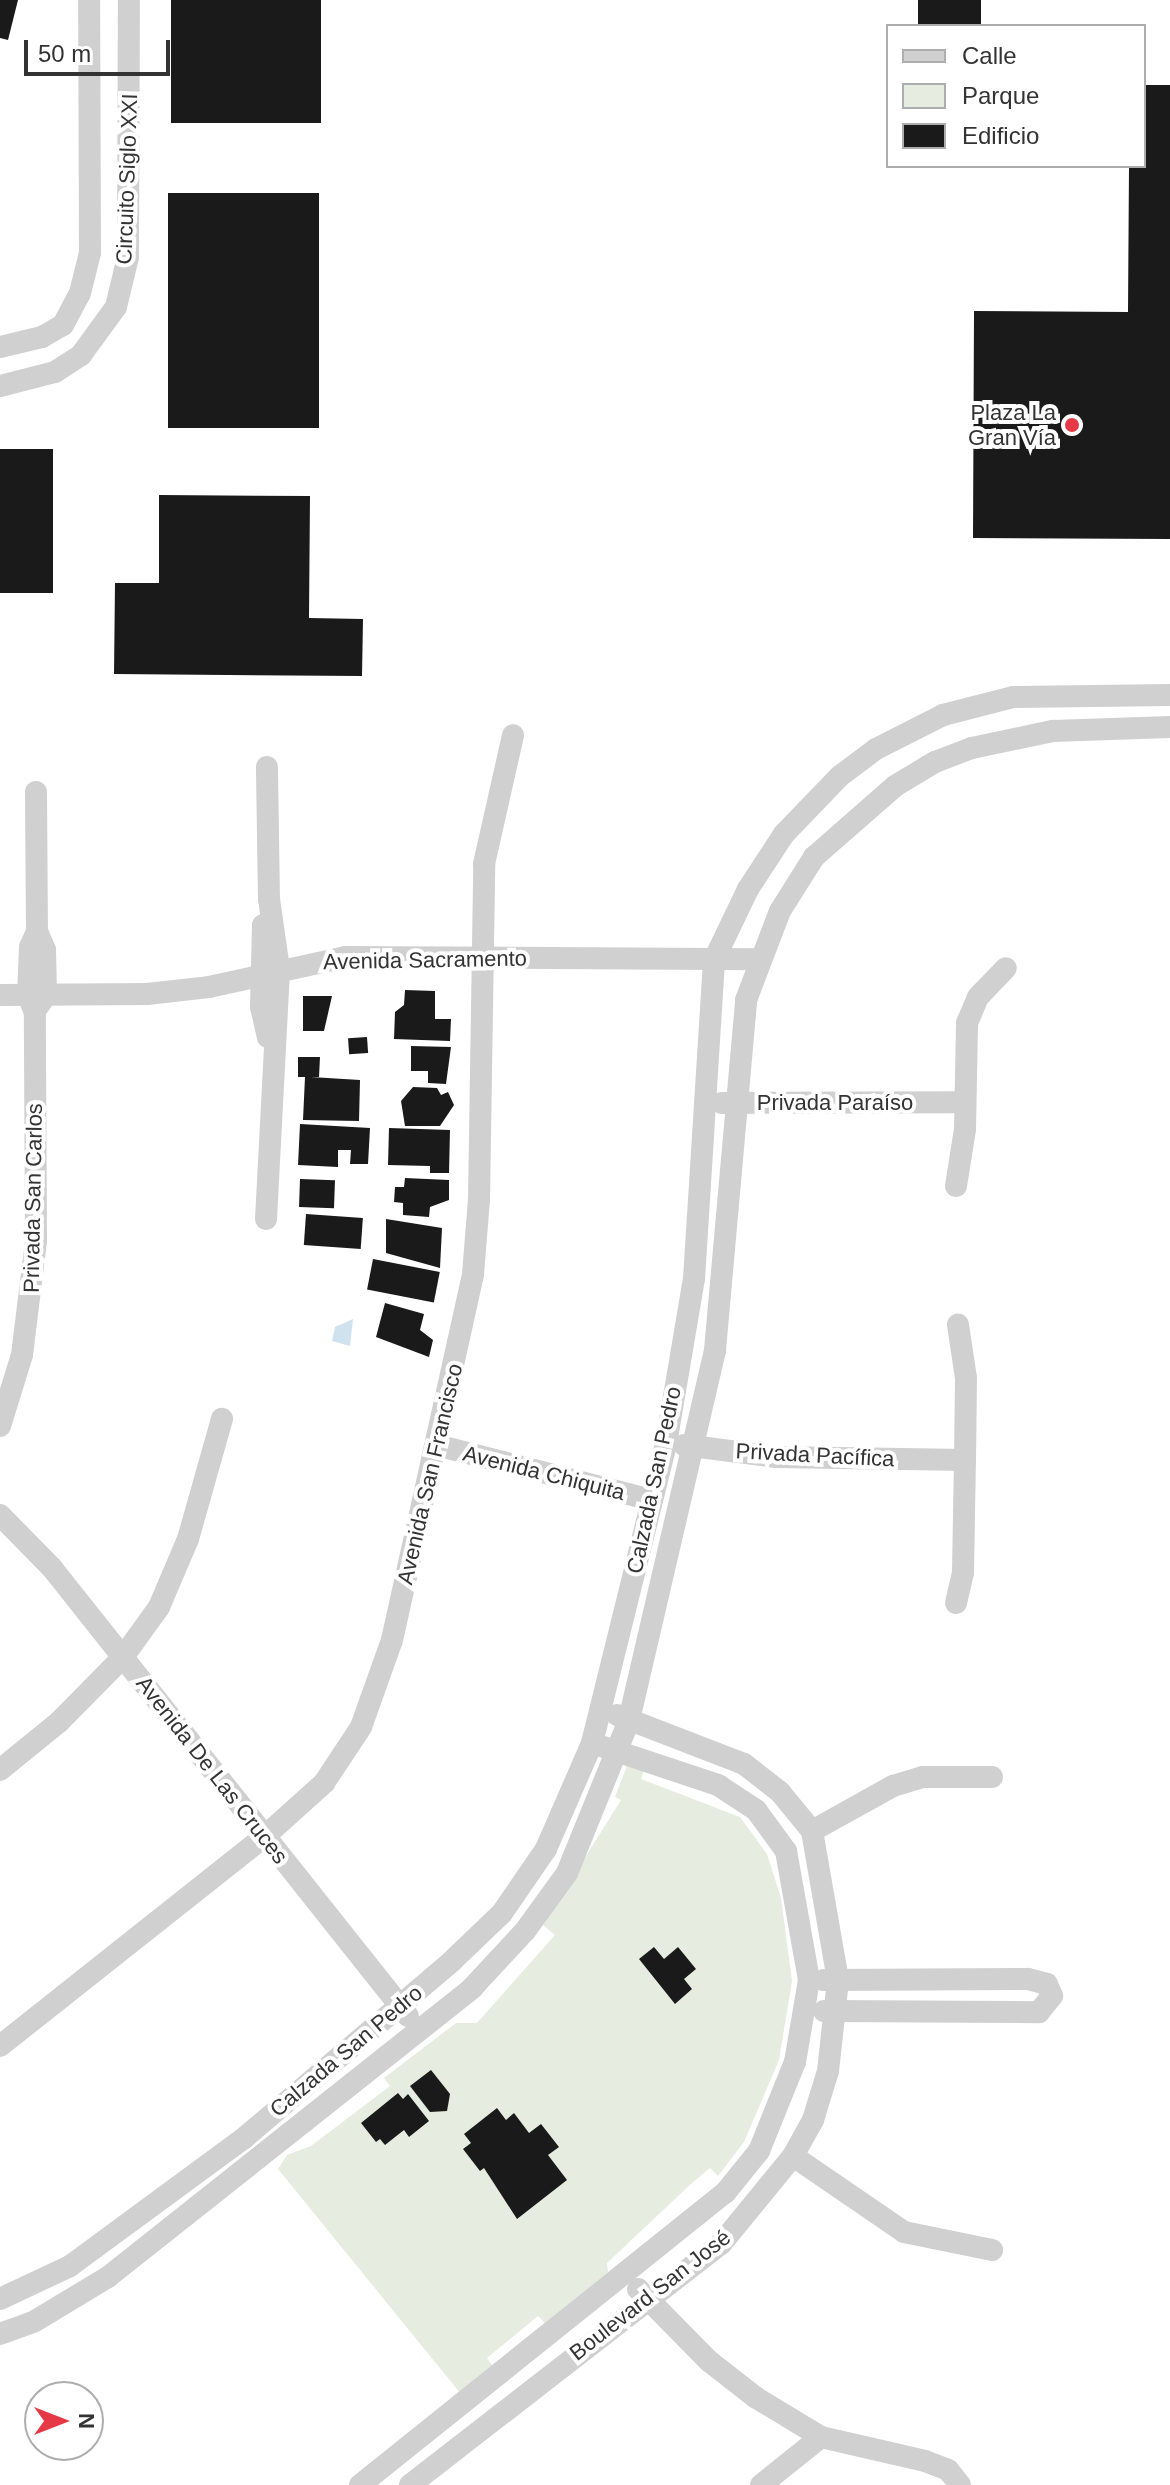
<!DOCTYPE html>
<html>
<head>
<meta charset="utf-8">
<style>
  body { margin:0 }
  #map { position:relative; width:1170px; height:2485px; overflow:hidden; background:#fff; font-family:Helvetica,sans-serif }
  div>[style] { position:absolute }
  .green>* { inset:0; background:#e6ecdf }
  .water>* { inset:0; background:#cfe2ee }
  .building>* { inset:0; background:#1a1a1a; transform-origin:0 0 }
  .street>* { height:22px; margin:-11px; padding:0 11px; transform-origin:11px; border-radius:11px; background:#d0d0d0 }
  .dots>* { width:22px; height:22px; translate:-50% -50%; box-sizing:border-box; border:4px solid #fff; border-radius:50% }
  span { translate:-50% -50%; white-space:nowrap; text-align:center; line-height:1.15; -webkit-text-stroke:8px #fff; paint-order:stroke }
  .street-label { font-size:22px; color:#333 }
  .poi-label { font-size:22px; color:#333 }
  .right { translate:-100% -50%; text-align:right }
  .legend { position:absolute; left:886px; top:24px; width:260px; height:144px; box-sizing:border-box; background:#fff; border:2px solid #adadad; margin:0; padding:10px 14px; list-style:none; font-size:24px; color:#333 }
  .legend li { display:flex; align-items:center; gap:16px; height:40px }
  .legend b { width:40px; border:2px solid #adadad }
  .north { position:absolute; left:24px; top:2381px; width:80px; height:80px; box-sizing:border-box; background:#fff; border:2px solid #adadad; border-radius:50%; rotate:90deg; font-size:22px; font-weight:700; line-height:32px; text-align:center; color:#333 }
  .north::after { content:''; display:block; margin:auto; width:28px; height:36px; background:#e63946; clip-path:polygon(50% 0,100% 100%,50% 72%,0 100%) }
  .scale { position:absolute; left:24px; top:40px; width:146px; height:36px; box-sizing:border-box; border:4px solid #333; border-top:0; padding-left:10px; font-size:24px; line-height:28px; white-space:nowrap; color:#333; -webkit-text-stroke:6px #fff; paint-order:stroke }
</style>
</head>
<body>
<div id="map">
  <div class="green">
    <i style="clip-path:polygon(628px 1763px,644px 1770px,641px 1779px,740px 1817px,767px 1854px,781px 1898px,792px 1981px,779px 2060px,744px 2142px,718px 2176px,710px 2168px,692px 2183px,607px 2263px,608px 2272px,545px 2323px,538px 2316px,487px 2358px,494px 2368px,461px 2394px,278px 2169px,287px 2155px,311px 2146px,390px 2086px,384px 2078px,456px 2023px,477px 2023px,555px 1935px,543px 1925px,621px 1800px,615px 1797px)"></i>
  </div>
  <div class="water">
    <i style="clip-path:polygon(353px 1319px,350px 1346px,332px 1341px,335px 1327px)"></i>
  </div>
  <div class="building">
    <i style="clip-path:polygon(0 0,18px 0,8px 40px,0 38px)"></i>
    <i style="left:171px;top:0;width:150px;height:123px"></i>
    <i style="left:918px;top:0;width:63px;height:26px"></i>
    <i style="clip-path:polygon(1144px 85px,1170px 85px,1170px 539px,973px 538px,974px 311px,1128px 312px,1129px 166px,1144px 166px)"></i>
    <i style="left:168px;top:193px;width:151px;height:235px"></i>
    <i style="left:0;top:449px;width:53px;height:144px"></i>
    <i style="clip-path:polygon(159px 495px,310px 496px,309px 618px,363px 619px,362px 676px,114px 674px,115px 583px,159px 583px)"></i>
    <i style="clip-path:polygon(405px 990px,435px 991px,435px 1019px,451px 1019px,450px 1041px,394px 1039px,395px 1012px,404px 1005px)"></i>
    <i style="clip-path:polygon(303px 996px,332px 996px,324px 1031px,303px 1031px)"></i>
    <i style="left:367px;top:1037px;width:16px;height:19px;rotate:86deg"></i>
    <i style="clip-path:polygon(411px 1046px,451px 1047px,446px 1084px,428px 1083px,428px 1071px,411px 1071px)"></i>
    <i style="clip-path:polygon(298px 1057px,320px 1057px,319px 1077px,311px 1077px,360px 1080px,359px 1121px,303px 1120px,305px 1077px,298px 1077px)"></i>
    <i style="clip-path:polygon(413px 1087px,437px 1088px,441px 1095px,448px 1092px,454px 1105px,440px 1126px,405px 1126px,401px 1101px)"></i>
    <i style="clip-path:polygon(300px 1124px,370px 1128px,368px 1164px,350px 1164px,351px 1150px,338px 1150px,338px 1167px,298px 1165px)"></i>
    <i style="clip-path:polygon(389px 1128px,450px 1130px,449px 1173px,430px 1173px,430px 1166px,388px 1165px)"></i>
    <i style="clip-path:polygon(405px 1178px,449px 1180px,449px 1200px,430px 1207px,429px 1217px,403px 1215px,403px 1203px,394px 1202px,395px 1187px,404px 1187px)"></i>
    <i style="left:300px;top:1179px;width:35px;height:28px;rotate:2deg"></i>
    <i style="left:306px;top:1214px;width:57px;height:31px;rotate:4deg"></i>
    <i style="clip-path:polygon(386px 1219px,442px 1228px,440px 1268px,386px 1253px)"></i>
    <i style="left:373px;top:1259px;width:68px;height:31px;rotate:11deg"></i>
    <i style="clip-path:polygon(385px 1303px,424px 1314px,420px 1330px,433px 1340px,429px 1357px,376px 1337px)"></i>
    <i style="clip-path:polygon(654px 1947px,664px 1959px,678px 1947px,696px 1969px,684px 1979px,692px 1989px,675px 2004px,639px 1959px)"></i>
    <i style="clip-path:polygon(431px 2070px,450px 2094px,447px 2111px,430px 2112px,410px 2086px)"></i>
    <i style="clip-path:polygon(398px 2093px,403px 2099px,408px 2094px,429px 2121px,409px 2137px,404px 2130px,385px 2145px,380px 2139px,376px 2142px,361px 2123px)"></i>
    <i style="clip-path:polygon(497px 2108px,506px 2120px,514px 2113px,529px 2133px,541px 2124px,559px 2147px,548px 2155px,567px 2180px,517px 2219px,484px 2168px,480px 2171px,463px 2149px,471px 2143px,464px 2134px)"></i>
  </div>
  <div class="street">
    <i style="left:0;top:347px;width:43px;rotate:-13.4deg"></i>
    <i style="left:42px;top:337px;width:24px;rotate:-30deg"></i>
    <i style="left:63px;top:325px;width:36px;rotate:-62deg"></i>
    <i style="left:80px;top:293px;width:41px;rotate:-76deg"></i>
    <i style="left:90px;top:253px;width:253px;rotate:-90.2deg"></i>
    <i style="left:0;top:386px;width:57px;rotate:-14.3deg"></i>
    <i style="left:55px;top:372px;width:31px;rotate:-33deg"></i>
    <i style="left:81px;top:355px;width:59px;rotate:-53.9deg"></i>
    <i style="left:116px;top:307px;width:51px;rotate:-76.5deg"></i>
    <i style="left:128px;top:257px;width:257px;rotate:-89.8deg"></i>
    <i style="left:36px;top:792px;width:139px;rotate:89.6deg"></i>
    <i style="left:37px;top:931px;width:21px;rotate:67deg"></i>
    <i style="left:45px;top:950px;width:45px;rotate:88.7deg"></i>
    <i style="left:46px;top:995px;width:12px;rotate:125deg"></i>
    <i style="left:263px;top:925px;width:82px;rotate:91.4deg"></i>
    <i style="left:261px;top:1007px;width:31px;rotate:77deg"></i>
    <i style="left:0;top:995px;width:147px;rotate:-0.4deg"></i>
    <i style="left:147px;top:994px;width:62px;rotate:-6.4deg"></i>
    <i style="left:209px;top:987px;width:139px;rotate:-12.4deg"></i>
    <i style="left:345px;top:957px;width:413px;rotate:0.3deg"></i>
    <i style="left:722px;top:1103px;width:243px;rotate:-0.2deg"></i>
    <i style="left:956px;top:1186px;width:58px;rotate:-81deg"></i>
    <i style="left:965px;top:1129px;width:106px;rotate:-88.9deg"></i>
    <i style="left:967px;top:1023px;width:28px;rotate:-67deg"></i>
    <i style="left:978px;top:997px;width:40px;rotate:-46deg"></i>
    <i style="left:266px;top:1219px;width:250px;rotate:-87deg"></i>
    <i style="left:279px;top:969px;width:71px;rotate:-98.1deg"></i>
    <i style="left:269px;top:899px;width:132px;rotate:-90.9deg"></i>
    <i style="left:0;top:1426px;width:74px;rotate:-72.8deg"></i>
    <i style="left:22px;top:1355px;width:115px;rotate:-83deg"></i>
    <i style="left:36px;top:1241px;width:228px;rotate:-90.3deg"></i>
    <i style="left:35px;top:1013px;width:19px;rotate:-111deg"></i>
    <i style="left:28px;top:995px;width:48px;rotate:-87.6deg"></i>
    <i style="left:30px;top:947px;width:17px;rotate:-66deg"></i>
    <i style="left:436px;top:1445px;width:222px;rotate:14.3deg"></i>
    <i style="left:684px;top:1445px;width:93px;rotate:7.4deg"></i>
    <i style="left:776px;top:1457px;width:189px;rotate:0.9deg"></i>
    <i style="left:0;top:1515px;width:74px;rotate:45.5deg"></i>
    <i style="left:52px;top:1568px;width:572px;rotate:51.53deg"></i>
    <i style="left:956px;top:1603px;width:32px;rotate:-77deg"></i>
    <i style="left:963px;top:1572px;width:112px;rotate:-89deg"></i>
    <i style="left:965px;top:1460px;width:82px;rotate:-89.3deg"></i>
    <i style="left:966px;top:1378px;width:54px;rotate:-98.6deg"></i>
    <i style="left:0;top:1770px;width:76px;rotate:-39.1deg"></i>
    <i style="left:59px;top:1722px;width:91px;rotate:-45.4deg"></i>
    <i style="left:123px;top:1657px;width:62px;rotate:-54.2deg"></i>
    <i style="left:159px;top:1607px;width:74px;rotate:-66.9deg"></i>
    <i style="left:188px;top:1539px;width:125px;rotate:-74.2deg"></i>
    <i style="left:812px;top:1831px;width:93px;rotate:-29.1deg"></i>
    <i style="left:893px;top:1786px;width:31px;rotate:-17deg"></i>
    <i style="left:923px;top:1777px;width:69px"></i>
    <i style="left:824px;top:2011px;width:215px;rotate:0.3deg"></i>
    <i style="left:1039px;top:2012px;width:21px;rotate:-51deg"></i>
    <i style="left:1052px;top:1996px;width:13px;rotate:-113deg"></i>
    <i style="left:1047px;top:1984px;width:20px;rotate:-165deg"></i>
    <i style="left:1028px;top:1979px;width:204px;rotate:179.7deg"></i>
    <i style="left:0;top:2046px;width:337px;rotate:-38.4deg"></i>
    <i style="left:264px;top:1837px;width:81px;rotate:-42deg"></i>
    <i style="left:324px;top:1783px;width:67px;rotate:-56.5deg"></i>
    <i style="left:361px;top:1727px;width:92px;rotate:-70.4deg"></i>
    <i style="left:392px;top:1640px;width:375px;rotate:-77.5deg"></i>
    <i style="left:473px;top:1274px;width:74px;rotate:-85.4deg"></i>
    <i style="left:479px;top:1200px;width:336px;rotate:-89.1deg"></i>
    <i style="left:484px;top:864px;width:132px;rotate:-77.3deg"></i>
    <i style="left:793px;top:2156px;width:135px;rotate:34.4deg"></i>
    <i style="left:904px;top:2232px;width:90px;rotate:11.6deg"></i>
    <i style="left:638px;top:2289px;width:101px;rotate:45.4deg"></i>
    <i style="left:709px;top:2361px;width:58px;rotate:38deg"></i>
    <i style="left:755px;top:2397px;width:77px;rotate:31.2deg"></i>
    <i style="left:821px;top:2437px;width:107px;rotate:13deg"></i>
    <i style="left:925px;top:2461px;width:25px;rotate:21deg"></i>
    <i style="left:948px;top:2470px;width:19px;rotate:51deg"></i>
    <i style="left:0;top:2299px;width:77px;rotate:-25.2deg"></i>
    <i style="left:70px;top:2266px;width:215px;rotate:-36.3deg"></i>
    <i style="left:243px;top:2139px;width:275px;rotate:-40.4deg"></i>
    <i style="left:452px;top:1961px;width:69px;rotate:-43.8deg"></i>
    <i style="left:502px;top:1913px;width:78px;rotate:-55.5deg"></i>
    <i style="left:546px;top:1849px;width:116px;rotate:-66.5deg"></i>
    <i style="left:592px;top:1743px;width:308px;rotate:-76.1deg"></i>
    <i style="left:666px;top:1444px;width:167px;rotate:-80.4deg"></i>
    <i style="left:694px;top:1279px;width:320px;rotate:-86.4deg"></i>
    <i style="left:714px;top:960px;width:79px;rotate:-64.4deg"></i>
    <i style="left:748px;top:889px;width:66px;rotate:-56.8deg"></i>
    <i style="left:784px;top:834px;width:81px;rotate:-46deg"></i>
    <i style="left:840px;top:776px;width:45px;rotate:-36.9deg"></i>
    <i style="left:876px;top:749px;width:75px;rotate:-26.9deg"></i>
    <i style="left:943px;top:715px;width:72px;rotate:-14.4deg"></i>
    <i style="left:1013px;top:697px;width:157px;rotate:-0.7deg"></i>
    <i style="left:0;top:2334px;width:37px;rotate:-20deg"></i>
    <i style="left:35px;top:2321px;width:85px;rotate:-31.1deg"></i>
    <i style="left:108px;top:2277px;width:465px;rotate:-38.4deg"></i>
    <i style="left:472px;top:1988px;width:78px;rotate:-47.1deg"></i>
    <i style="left:525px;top:1931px;width:72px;rotate:-54.1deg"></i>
    <i style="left:567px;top:1873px;width:165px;rotate:-67.9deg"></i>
    <i style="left:629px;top:1720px;width:380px;rotate:-76.9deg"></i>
    <i style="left:715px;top:1350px;width:351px;rotate:-84.9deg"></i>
    <i style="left:746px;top:1000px;width:95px;rotate:-69.1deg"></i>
    <i style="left:780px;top:911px;width:64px;rotate:-57.8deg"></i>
    <i style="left:814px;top:857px;width:108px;rotate:-41.2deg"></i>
    <i style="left:895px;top:786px;width:47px;rotate:-31deg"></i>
    <i style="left:935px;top:762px;width:40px;rotate:-21deg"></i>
    <i style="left:972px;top:748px;width:83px;rotate:-11.9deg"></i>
    <i style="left:1053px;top:731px;width:117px;rotate:-2deg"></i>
    <i style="left:360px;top:2485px;width:467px;rotate:-38.7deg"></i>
    <i style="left:725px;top:2193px;width:54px;rotate:-51deg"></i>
    <i style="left:759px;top:2151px;width:96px;rotate:-68deg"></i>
    <i style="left:795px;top:2062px;width:83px;rotate:-80.3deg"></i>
    <i style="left:809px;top:1980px;width:131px;rotate:-100.1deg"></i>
    <i style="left:786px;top:1851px;width:51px;rotate:-126.2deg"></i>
    <i style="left:756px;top:1810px;width:45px;rotate:-146.7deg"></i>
    <i style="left:718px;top:1785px;width:120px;rotate:-161.6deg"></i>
    <i style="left:410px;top:2485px;width:393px;rotate:-37.8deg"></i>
    <i style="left:721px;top:2244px;width:114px;rotate:-50.7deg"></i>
    <i style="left:793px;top:2156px;width:41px;rotate:-60.9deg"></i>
    <i style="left:813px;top:2120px;width:51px;rotate:-73deg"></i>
    <i style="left:828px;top:2071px;width:92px;rotate:-83.7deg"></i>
    <i style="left:838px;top:1980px;width:151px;rotate:-99.9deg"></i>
    <i style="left:812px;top:1831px;width:50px;rotate:-129.4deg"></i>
    <i style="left:780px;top:1792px;width:46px;rotate:-142.1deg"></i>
    <i style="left:744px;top:1764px;width:136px;rotate:-158.9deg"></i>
    <i style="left:761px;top:2485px;width:77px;rotate:-38.7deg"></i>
  </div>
  <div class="dots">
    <i style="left:1072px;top:425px;background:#e63946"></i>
  </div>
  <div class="street-label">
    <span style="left:127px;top:179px;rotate:-88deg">Circuito Siglo XXI</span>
    <span style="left:425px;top:960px;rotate:-1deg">Avenida Sacramento</span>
    <span style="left:835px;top:1103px">Privada Paraíso</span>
    <span style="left:33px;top:1198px;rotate:-89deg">Privada San Carlos</span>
    <span style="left:815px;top:1455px;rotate:3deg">Privada Pacífica</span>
    <span style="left:544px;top:1473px;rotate:14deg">Avenida Chiquita</span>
    <span style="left:430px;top:1474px;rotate:-77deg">Avenida San Francisco</span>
    <span style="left:654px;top:1480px;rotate:-78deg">Calzada San Pedro</span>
    <span style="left:212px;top:1770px;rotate:52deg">Avenida De Las Cruces</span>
    <span style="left:346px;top:2051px;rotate:-40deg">Calzada San Pedro</span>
    <span style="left:650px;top:2295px;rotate:-38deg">Boulevard San José</span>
  </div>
  <div class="poi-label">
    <span class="right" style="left:1056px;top:425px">Plaza La<br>Gran Vía</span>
  </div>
  <ul class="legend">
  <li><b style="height:10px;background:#d0d0d0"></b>Calle</li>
  <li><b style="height:22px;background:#e6ecdf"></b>Parque</li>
  <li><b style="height:22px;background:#1a1a1a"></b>Edificio</li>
  </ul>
  <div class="north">N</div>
  <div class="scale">50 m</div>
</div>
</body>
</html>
